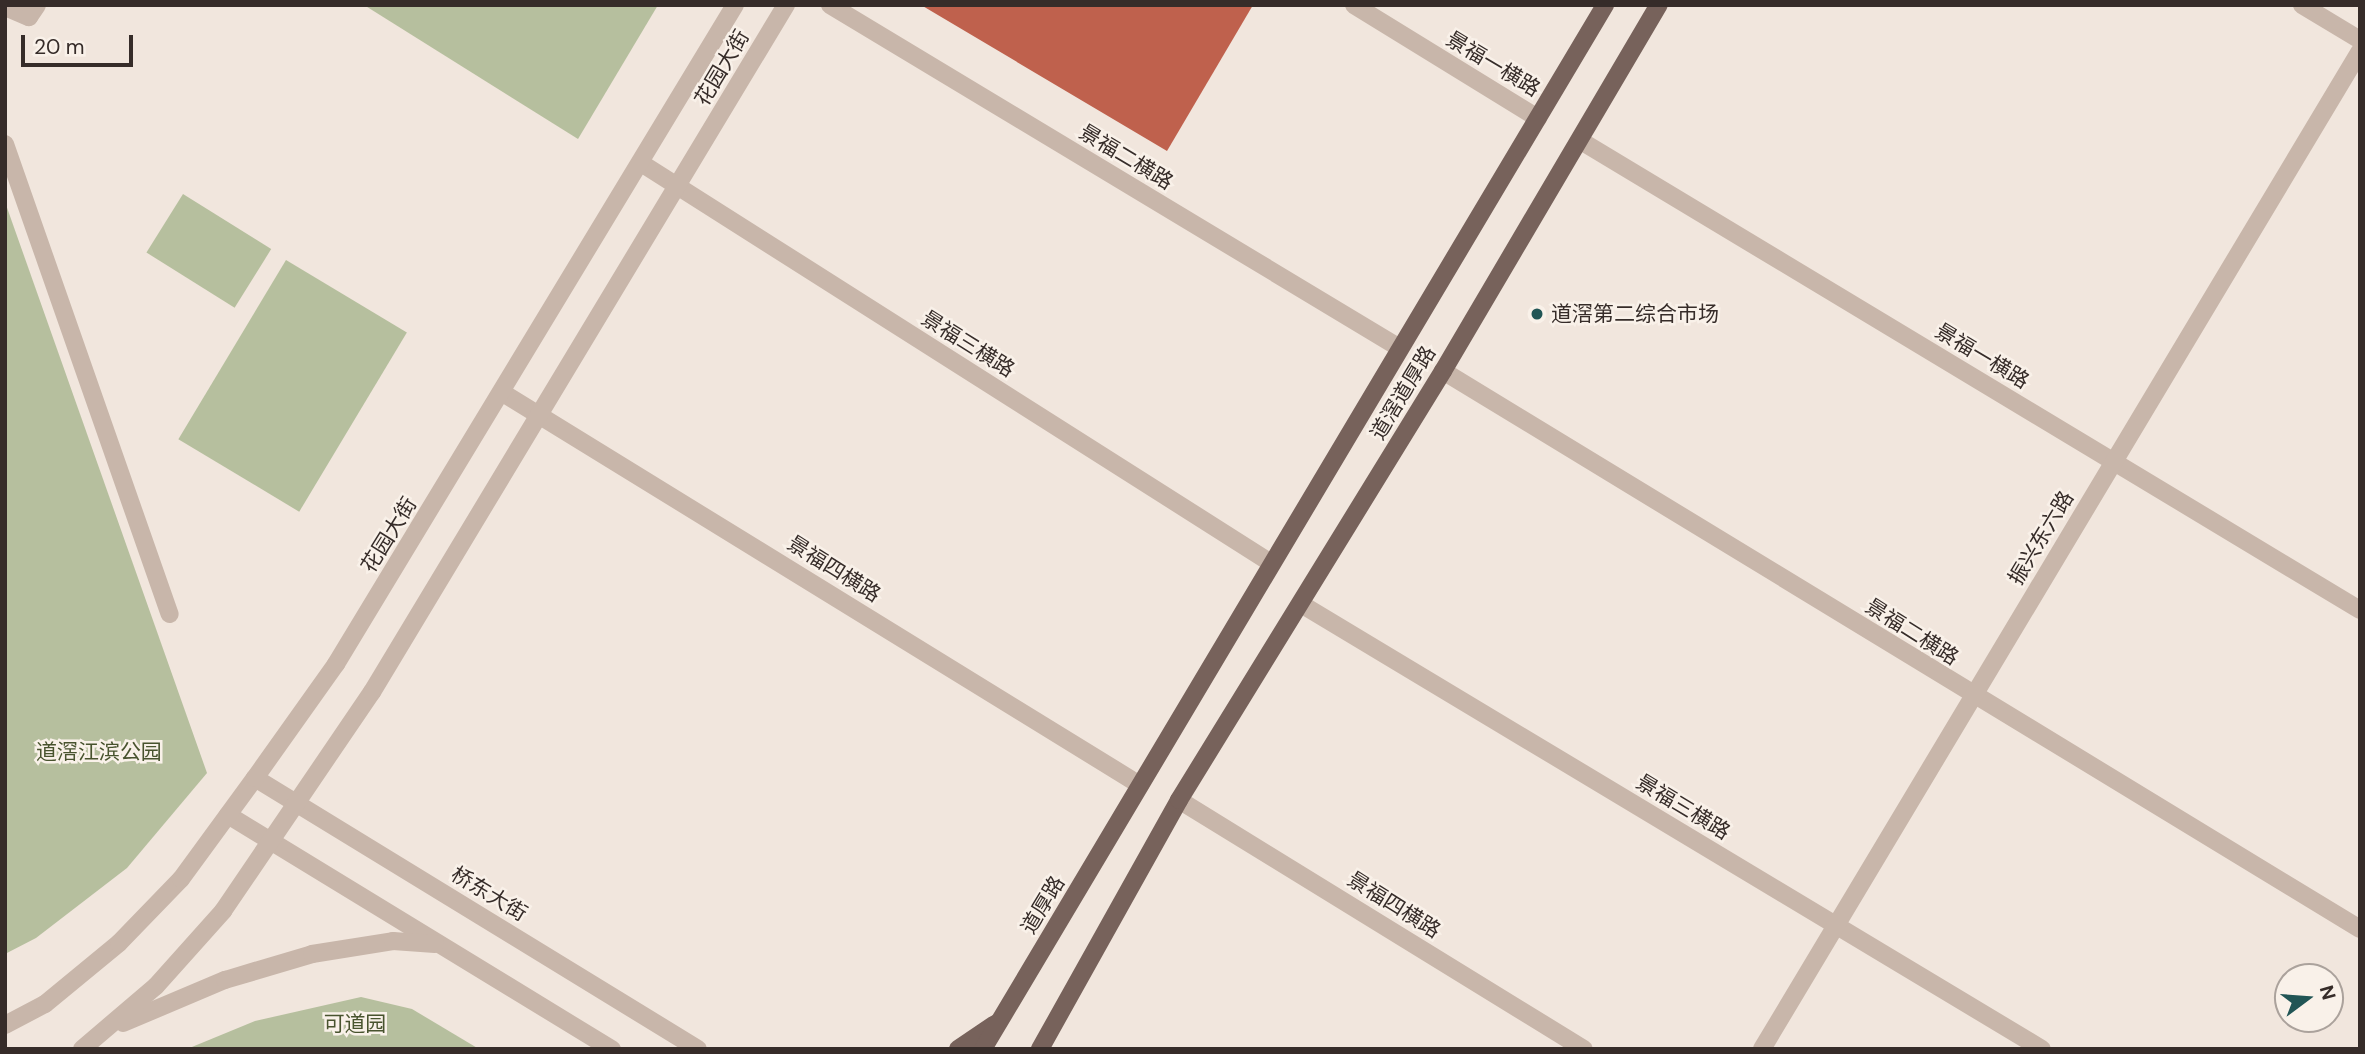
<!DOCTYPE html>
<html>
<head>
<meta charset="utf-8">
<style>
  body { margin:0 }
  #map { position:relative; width:2365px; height:1054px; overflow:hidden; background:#f1e6dd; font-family:"DM Sans","Noto Sans SC",sans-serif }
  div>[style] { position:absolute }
  .green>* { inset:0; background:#b6bf9e; transform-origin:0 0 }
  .building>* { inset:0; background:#bf614d }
  .minor>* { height:18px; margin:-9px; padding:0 9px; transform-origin:9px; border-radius:9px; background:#c8b6aa }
  .major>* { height:18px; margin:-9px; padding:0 9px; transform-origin:9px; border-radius:9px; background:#77625b }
  .dots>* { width:19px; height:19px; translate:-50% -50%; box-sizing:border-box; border:4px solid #f9f1e9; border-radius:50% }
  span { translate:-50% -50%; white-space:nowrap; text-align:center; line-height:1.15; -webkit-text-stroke:5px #f9f1e9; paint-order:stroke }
  .street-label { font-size:21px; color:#362c29 }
  .poi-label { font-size:21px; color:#362c29 }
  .left { translate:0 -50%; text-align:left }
  .park-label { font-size:21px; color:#48532e }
  .frame { position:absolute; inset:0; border:7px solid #362c29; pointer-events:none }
  .north { position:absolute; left:2274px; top:963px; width:70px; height:70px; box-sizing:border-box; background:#f9f1e9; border:2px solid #aba29c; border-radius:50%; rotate:74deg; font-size:19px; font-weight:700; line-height:28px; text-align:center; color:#362c29 }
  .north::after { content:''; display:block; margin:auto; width:24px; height:32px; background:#215555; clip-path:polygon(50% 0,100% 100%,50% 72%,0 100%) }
  .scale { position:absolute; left:21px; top:35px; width:112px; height:32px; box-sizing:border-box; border:4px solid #362c29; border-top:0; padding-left:9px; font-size:21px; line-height:24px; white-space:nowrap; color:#362c29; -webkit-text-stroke:5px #f9f1e9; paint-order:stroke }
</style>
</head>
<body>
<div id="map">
  <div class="green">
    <i style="clip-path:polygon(364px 5px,658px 5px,578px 139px)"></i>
    <i style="left:183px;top:194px;width:104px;height:69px;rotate:32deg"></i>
    <i style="clip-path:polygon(5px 202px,207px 773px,127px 868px,36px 938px,5px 954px)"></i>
    <i style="left:286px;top:260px;width:141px;height:209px;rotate:31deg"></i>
    <i style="clip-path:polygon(361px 997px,412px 1009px,479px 1049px,187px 1049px,255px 1021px)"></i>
  </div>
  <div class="building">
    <i style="clip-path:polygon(921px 5px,1253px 5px,1167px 151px)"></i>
  </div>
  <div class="minor">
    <i style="left:830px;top:5px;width:663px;rotate:31.05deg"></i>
    <i style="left:1354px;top:5px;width:216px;rotate:31.6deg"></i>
    <i style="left:2302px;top:5px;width:68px;rotate:31.1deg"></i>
    <i style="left:5px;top:7px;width:26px;rotate:23deg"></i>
    <i style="left:29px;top:17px;width:14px;rotate:-56deg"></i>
    <i style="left:1581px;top:141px;width:909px;rotate:31.05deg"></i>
    <i style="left:5px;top:144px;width:498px;rotate:70.7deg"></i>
    <i style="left:641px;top:163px;width:746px;rotate:32.41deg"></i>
    <i style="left:1443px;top:371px;width:1073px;rotate:31.32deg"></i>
    <i style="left:503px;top:393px;width:748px;rotate:31.61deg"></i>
    <i style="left:1301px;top:604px;width:864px;rotate:30.99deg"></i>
    <i style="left:255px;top:778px;width:519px;rotate:31.46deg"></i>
    <i style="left:1179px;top:800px;width:475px;rotate:31.6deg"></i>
    <i style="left:228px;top:815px;width:450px;rotate:31.4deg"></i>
    <i style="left:123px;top:1023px;width:111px;rotate:-22.9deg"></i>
    <i style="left:225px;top:980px;width:91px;rotate:-16.6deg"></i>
    <i style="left:312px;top:954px;width:82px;rotate:-9.1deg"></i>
    <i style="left:393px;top:941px;width:42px;rotate:4.1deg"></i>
    <i style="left:5px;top:1025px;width:45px;rotate:-27.7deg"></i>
    <i style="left:45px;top:1004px;width:96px;rotate:-39.5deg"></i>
    <i style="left:119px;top:943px;width:89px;rotate:-45.9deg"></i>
    <i style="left:181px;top:879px;width:125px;rotate:-53.8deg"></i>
    <i style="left:255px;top:778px;width:140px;rotate:-54.6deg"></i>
    <i style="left:336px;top:664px;width:770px;rotate:-58.81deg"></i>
    <i style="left:82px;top:1049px;width:97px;rotate:-40.4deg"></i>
    <i style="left:156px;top:986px;width:101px;rotate:-48.2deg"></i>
    <i style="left:223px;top:911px;width:265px;rotate:-55.8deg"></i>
    <i style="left:372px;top:692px;width:802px;rotate:-58.93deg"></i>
    <i style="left:1762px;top:1049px;width:1163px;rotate:-59.07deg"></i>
  </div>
  <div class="major">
    <i style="left:958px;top:1049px;width:45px;rotate:-34deg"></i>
    <i style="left:983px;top:1049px;width:1215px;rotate:-59.21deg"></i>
    <i style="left:1040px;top:1049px;width:285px;rotate:-60.8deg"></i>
    <i style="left:1179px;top:800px;width:504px;rotate:-58.39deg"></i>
    <i style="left:1443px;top:371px;width:425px;rotate:-59.5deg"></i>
  </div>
  <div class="dots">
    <i style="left:1537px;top:314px;background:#215555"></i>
  </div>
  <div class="street-label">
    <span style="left:1493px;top:64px;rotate:31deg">景福一横路</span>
    <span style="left:722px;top:68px;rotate:-59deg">花园大街</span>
    <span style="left:1126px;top:157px;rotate:31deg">景福二横路</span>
    <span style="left:968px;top:344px;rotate:32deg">景福三横路</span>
    <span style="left:1982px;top:356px;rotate:31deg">景福一横路</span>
    <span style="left:1403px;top:393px;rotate:-59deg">道滘道厚路</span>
    <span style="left:389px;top:535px;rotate:-58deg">花园大街</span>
    <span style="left:2041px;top:538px;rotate:-59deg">振兴东六路</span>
    <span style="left:834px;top:569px;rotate:32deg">景福四横路</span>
    <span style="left:1912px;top:632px;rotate:32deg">景福二横路</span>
    <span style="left:1683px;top:807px;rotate:31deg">景福三横路</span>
    <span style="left:489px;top:894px;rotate:31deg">桥东大街</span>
    <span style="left:1043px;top:905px;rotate:-59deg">道厚路</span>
    <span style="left:1394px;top:905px;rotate:32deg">景福四横路</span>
  </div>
  <div class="poi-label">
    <span class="left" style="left:1551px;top:314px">道滘第二综合市场</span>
  </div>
  <div class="park-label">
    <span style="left:99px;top:752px">道滘江滨公园</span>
    <span style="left:355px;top:1024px">可道园</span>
  </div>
  <div class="frame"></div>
  <div class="north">N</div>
  <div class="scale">20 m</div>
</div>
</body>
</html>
